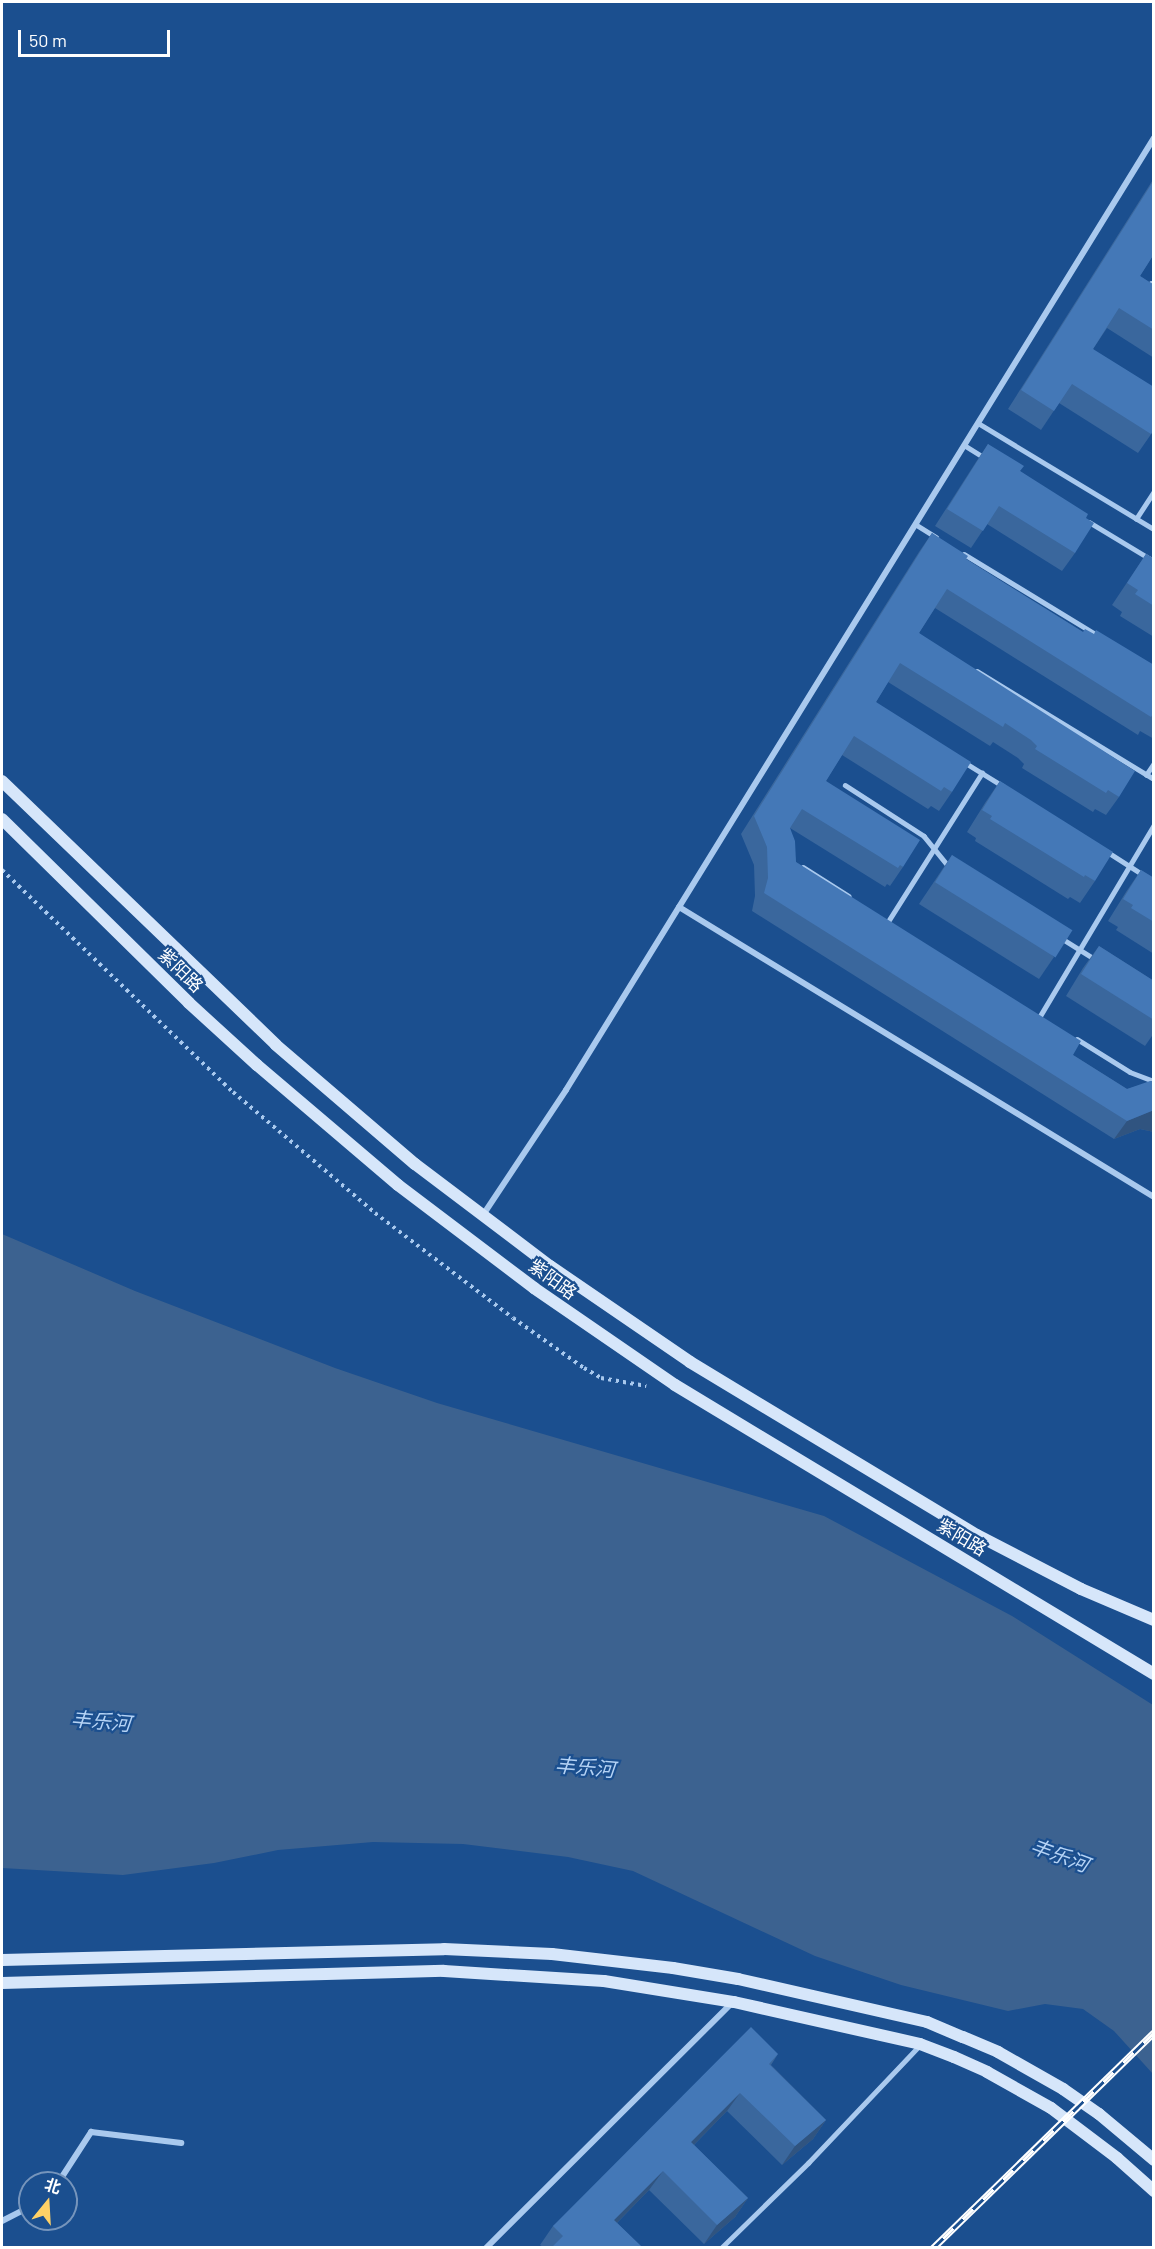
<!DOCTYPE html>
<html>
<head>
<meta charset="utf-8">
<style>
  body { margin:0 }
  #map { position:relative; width:1155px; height:2249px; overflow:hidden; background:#1b4f8f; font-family:Barlow,"Noto Sans SC",sans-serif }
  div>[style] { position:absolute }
  .water>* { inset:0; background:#3c6290 }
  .path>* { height:4px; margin-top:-2px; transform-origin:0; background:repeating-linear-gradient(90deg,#a9c9ee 0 3px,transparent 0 7.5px) }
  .lane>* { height:4.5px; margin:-2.25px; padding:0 2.25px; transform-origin:2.25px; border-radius:2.25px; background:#a9c9ee }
  .street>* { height:6px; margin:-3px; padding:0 3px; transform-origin:3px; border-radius:3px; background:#a9c9ee }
  .secondary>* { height:12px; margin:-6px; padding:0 6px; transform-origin:6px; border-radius:6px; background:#d6e6fa }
  .rail>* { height:7px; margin-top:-3.5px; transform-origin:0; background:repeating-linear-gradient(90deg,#1b4f8f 0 14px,#fff 0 28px); box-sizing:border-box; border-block:2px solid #fff }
  .wall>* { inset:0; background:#3a679d }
  .shaded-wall>* { inset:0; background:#305480 }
  .building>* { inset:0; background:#4478b7; transform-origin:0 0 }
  span { translate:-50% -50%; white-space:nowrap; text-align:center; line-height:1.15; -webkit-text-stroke:4.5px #1b4f8f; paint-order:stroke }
  .street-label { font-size:18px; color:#fff }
  .water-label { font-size:20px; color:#b5d3f5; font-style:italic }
  .frame { position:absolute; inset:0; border:3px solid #fff; pointer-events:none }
  .north { position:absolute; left:18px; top:2171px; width:60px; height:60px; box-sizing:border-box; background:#1b4f8f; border:2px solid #7695bc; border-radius:50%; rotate:18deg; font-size:16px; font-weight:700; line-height:24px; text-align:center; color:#fff }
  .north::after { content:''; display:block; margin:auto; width:21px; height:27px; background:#ffd166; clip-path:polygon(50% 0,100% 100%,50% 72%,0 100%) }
  .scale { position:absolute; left:18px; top:30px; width:152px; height:27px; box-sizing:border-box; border:3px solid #fff; border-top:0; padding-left:8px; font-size:18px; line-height:21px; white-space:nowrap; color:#fff; -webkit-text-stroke:4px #1b4f8f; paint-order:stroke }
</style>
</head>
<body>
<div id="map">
  <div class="water">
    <i style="clip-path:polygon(2px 1234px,135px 1291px,335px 1368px,437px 1403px,824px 1516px,1012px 1616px,1153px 1705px,1153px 2074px,1114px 2031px,1083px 2009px,1045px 2004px,1008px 2011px,901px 1985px,815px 1956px,633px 1871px,568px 1857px,463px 1844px,373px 1842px,278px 1850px,214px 1863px,123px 1875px,2px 1868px)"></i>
  </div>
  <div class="path">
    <i style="left:2px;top:870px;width:320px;rotate:43.9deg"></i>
    <i style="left:233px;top:1092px;width:187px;rotate:40.4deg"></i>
    <i style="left:375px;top:1213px;width:173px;rotate:37.3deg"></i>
    <i style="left:513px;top:1318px;width:87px;rotate:35.2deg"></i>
    <i style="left:584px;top:1368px;width:20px;rotate:30deg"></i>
    <i style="left:601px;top:1378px;width:46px;rotate:10.1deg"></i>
  </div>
  <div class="lane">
    <i style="left:1151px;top:283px;width:3px;rotate:18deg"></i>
    <i style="left:978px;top:423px;width:205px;rotate:31.1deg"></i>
    <i style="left:964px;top:445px;width:25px;rotate:32deg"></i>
    <i style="left:1136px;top:519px;width:33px;rotate:-57deg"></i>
    <i style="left:1089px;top:522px;width:76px;rotate:31deg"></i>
    <i style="left:915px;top:524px;width:25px;rotate:32deg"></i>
    <i style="left:964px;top:554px;width:156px;rotate:31.3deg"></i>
    <i style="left:977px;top:671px;width:207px;rotate:31.4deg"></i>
    <i style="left:964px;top:762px;width:46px;rotate:31.6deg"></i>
    <i style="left:1146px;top:775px;width:14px;rotate:-56deg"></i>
    <i style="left:845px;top:785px;width:94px;rotate:32.8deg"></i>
    <i style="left:924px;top:836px;width:41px;rotate:50.9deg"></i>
    <i style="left:1106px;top:851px;width:43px;rotate:32.6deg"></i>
    <i style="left:803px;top:867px;width:54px;rotate:32.2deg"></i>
    <i style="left:889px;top:920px;width:174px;rotate:-57.7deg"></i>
    <i style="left:1061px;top:938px;width:40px;rotate:32deg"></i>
    <i style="left:1040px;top:1016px;width:222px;rotate:-59.2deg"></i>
    <i style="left:1077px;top:1039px;width:62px;rotate:31.9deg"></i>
    <i style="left:1130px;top:1072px;width:26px;rotate:21deg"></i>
    <i style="left:721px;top:2248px;width:122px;rotate:-44.3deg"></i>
    <i style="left:808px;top:2163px;width:161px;rotate:-46.5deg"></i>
  </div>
  <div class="street">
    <i style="left:679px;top:907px;width:557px;rotate:31.41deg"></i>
    <i style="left:483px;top:1215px;width:150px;rotate:-56.4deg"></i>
    <i style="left:566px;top:1090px;width:1119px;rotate:-58.3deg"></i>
    <i style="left:58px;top:2183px;width:61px;rotate:-57.1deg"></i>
    <i style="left:91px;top:2132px;width:91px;rotate:7deg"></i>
    <i style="left:2px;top:2221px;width:31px;rotate:-27deg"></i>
    <i style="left:486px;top:2248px;width:349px;rotate:-44.9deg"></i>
  </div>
  <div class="secondary">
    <i style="left:2px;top:781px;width:380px;rotate:43.9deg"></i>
    <i style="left:276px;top:1045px;width:183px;rotate:40.6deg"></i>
    <i style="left:415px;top:1164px;width:169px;rotate:37.1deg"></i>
    <i style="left:550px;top:1266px;width:170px;rotate:34.4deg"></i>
    <i style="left:690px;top:1362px;width:335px;rotate:31.1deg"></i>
    <i style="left:977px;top:1535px;width:117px;rotate:27.4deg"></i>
    <i style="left:1081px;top:1589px;width:79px;rotate:23deg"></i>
    <i style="left:2px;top:819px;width:262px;rotate:44.5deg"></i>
    <i style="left:189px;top:1003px;width:92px;rotate:42.4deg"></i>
    <i style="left:257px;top:1065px;width:185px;rotate:40.4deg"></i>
    <i style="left:398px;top:1185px;width:171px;rotate:37.1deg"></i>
    <i style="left:534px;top:1288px;width:171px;rotate:34.5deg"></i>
    <i style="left:675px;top:1385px;width:559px;rotate:31.1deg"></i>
    <i style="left:2px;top:1960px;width:442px;rotate:-1.4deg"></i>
    <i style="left:444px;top:1949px;width:108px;rotate:2.7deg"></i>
    <i style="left:552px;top:1954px;width:122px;rotate:6.6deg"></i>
    <i style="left:673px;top:1968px;width:66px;rotate:9.6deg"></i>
    <i style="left:738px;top:1979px;width:194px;rotate:12.8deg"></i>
    <i style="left:927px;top:2022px;width:39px;rotate:23deg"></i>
    <i style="left:963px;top:2037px;width:38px;rotate:23deg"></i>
    <i style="left:998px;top:2052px;width:75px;rotate:29.6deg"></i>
    <i style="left:1063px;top:2089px;width:44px;rotate:34.8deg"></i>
    <i style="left:1099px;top:2114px;width:72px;rotate:39.9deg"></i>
    <i style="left:2px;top:1983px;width:442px;rotate:-1.6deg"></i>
    <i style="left:444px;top:1971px;width:160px;rotate:3.6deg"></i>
    <i style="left:604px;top:1981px;width:132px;rotate:9.2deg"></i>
    <i style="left:734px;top:2002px;width:191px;rotate:12.7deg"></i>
    <i style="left:920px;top:2044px;width:36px;rotate:21deg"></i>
    <i style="left:954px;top:2057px;width:36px;rotate:24deg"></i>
    <i style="left:987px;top:2072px;width:73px;rotate:29.4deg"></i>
    <i style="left:1051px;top:2108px;width:83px;rotate:37.1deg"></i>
    <i style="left:1117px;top:2158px;width:50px;rotate:41.7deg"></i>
  </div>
  <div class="rail">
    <i style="left:933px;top:2248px;width:309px;rotate:-44.3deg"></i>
  </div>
  <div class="wall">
    <i style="clip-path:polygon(1154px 178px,1154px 254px,1140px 276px,1154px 285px,1154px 358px,1107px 328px,1093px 349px,1154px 430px,1138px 453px,1059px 403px,1041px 430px,1008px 409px)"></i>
    <i style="clip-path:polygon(988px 444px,1020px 471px,1086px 518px,1075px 553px,1062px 571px,987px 524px,971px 548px,935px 526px,976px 462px)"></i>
    <i style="clip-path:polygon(932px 533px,966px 559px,1083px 632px,1093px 634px,1154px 665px,1154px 739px,1140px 731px,1138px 735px,935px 608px,919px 633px,1119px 797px,1106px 815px,1095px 809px,1093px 812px,1022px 768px,1024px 764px,1018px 758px,993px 742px,990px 746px,888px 682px,876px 702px,952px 792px,939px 811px,931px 806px,928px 809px,842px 755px,826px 781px,903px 867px,890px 886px,887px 884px,885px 887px,790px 828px,796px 862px,1073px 1055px,1127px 1089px,1154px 1081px,1154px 1132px,1140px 1129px,1114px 1139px,752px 911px,755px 896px,754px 865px,741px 834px,919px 552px)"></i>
    <i style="clip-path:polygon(1146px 554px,1154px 559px,1154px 637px,1120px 616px,1122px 612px,1112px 605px)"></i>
    <i style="clip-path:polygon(1000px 781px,1095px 881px,1080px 903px,1070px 897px,1068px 899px,975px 841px,976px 838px,967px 832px,985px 803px)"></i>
    <i style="clip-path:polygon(952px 855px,1054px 957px,1039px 979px,919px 904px)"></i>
    <i style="clip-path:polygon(1141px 870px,1154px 878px,1154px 954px,1116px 930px,1118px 927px,1108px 921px,1126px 892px)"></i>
    <i style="clip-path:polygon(1099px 946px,1154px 981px,1154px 1033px,1145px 1046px,1066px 996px,1083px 968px)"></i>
    <i style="clip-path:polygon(778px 2054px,771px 2065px,826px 2120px,813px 2139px,782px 2165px,727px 2111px,694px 2145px,748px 2198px,735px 2217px,704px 2244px,649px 2190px,617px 2223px,642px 2247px,543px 2247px,540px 2245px,553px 2226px)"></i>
  </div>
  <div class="shaded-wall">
    <i style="clip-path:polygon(1154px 1110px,1154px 1132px,1140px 1129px,1114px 1139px,1127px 1121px)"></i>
    <i style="clip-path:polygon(740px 2093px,727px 2111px,678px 2161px,691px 2142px)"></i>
    <i style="clip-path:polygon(826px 2120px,813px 2139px,782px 2165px,795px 2146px)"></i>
    <i style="clip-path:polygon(663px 2171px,649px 2190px,601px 2239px,614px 2220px)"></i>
    <i style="clip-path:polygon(748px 2198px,735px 2217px,704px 2244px,717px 2225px)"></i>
  </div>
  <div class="building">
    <i style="clip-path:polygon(1154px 180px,1154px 254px,1140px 276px,1154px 285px,1154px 330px,1119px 308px,1093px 349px,1154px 387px,1154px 430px,1151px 434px,1072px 384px,1054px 411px,1021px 390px)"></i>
    <i style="clip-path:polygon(988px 444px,1024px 466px,1020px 471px,1088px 514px,1086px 518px,1094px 523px,1075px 553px,999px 506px,983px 531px,947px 509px)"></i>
    <i style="clip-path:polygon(932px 533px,968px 556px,966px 559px,1083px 632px,1085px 629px,1094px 634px,1096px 630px,1154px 665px,1154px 713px,1151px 717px,947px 589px,919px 633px,1135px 771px,1119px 797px,1108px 790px,1106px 793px,1035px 749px,1037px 746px,1031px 740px,1005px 723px,1003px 727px,900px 663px,876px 702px,971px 762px,952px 792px,944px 787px,941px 791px,854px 736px,826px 781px,920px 840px,903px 867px,900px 865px,898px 868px,802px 809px,790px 828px,795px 841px,796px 862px,1081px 1041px,1073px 1055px,1127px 1089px,1150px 1081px,1154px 1081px,1154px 1110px,1127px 1121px,764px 893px,768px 878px,767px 847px,754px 816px)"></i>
    <i style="clip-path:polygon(1146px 554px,1154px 559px,1154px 606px,1135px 594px,1138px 590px,1127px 583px)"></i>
    <i style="clip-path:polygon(1000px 781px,1113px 852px,1095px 881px,1085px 875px,1084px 877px,990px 819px,992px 816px,982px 810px)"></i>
    <i style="left:952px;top:855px;width:142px;height:32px;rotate:32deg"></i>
    <i style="clip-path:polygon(1141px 870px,1154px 878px,1154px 922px,1131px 908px,1133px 905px,1123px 899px)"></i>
    <i style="clip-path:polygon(1099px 946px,1154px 981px,1154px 1020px,1081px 974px)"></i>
    <i style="clip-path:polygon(751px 2027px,778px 2054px,769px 2064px,826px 2120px,795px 2146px,740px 2093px,691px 2142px,748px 2198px,717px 2225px,663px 2171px,614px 2220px,642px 2247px,552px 2247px,563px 2236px,553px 2226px)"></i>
  </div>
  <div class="street-label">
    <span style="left:181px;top:970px;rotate:44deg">紫阳路</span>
    <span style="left:553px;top:1279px;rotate:36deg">紫阳路</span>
    <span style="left:962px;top:1537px;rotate:31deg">紫阳路</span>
  </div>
  <div class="water-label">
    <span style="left:101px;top:1721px;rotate:5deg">丰乐河</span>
    <span style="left:585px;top:1767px;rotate:5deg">丰乐河</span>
    <span style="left:1060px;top:1855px;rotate:20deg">丰乐河</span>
  </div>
  <div class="frame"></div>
  <div class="north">北</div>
  <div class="scale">50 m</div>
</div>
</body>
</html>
